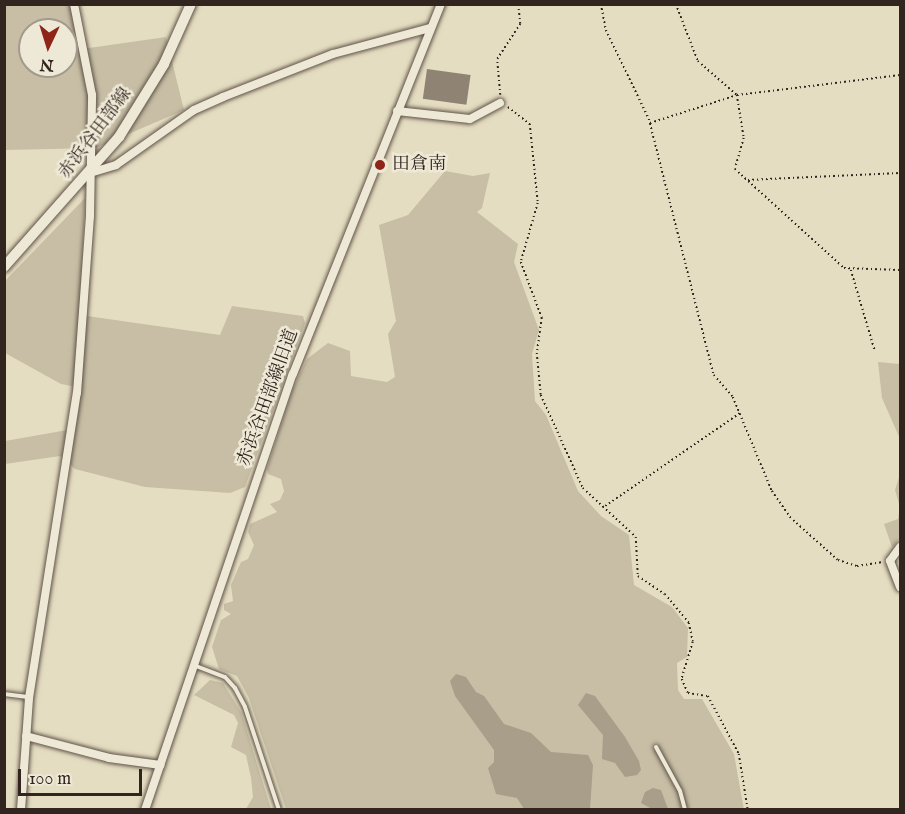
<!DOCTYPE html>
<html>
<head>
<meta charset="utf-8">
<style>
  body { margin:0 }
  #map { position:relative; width:905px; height:814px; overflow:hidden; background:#e5ddc1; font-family:"IM FELL English","Noto Serif JP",serif }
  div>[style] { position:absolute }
  .green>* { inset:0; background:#c7bea5 }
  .water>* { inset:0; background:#a89e8a }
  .building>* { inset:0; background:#8f8473; transform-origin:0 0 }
  .path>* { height:1.5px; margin-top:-0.75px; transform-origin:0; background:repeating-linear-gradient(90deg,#32241f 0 1.5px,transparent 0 4.5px) }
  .roads { filter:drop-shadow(0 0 2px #5f5248) drop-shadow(0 0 2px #5f5248) }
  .service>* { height:4px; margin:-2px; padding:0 2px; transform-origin:2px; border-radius:2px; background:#eee9d7 }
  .minor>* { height:8px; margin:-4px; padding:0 4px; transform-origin:4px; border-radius:4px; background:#eee9d7 }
  .secondary>* { height:10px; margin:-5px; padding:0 5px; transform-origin:5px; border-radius:5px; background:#eee9d7 }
  .dots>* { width:16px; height:16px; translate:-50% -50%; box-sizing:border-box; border:3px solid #eee9d7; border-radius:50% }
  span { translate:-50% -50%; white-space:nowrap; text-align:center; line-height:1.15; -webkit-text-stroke:5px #eee9d7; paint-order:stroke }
  .street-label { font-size:18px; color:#32241f }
  .poi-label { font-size:18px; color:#32241f }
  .left { translate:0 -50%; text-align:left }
  .frame { position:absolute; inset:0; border:6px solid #32241f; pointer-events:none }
  .north { position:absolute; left:18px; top:18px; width:60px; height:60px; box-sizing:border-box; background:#eee9d7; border:2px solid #a39a8d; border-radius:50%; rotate:184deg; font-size:16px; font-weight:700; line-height:24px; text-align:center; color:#32241f }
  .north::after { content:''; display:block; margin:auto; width:21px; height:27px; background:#8f2418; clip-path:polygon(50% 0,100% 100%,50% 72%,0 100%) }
  .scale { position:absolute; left:18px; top:769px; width:124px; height:27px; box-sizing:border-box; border:3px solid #32241f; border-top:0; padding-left:8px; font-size:18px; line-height:21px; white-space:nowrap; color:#32241f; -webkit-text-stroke:4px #eee9d7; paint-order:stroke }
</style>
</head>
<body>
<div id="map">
  <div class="green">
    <i style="clip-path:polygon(evenodd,4px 5px,71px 5px,82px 49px,166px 37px,184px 110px,96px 148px,5px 150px,4px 5px,30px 30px,66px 30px,66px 66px,30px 66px,30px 30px)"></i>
    <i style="clip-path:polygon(445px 171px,473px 176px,490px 173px,482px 208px,477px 212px,518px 244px,514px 262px,539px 330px,532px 354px,535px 401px,546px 415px,578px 491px,601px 516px,629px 535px,634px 585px,672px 607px,688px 628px,687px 657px,677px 663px,678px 690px,684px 699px,702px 699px,734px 754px,744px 810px,286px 809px,249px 698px,237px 676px,219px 669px,212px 647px,221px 620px,231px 614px,224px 610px,224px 604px,233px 601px,231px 585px,241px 562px,248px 559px,254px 545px,248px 532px,250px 524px,277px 512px,270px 504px,280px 500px,284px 491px,281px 479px,268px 474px,267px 469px,292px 391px,307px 359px,328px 343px,350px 351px,351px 376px,387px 382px,395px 377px,388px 334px,396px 321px,379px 225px,408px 215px)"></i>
    <i style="clip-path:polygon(85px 198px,80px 315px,220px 335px,232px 306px,303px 316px,305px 323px,245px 487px,230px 493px,145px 487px,75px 469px,60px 456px,5px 464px,5px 441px,73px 429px,81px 388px,61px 384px,5px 353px,4px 282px)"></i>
    <i style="clip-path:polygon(878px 362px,900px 364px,900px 439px,882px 398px)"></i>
    <i style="clip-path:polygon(900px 474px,900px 539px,892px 547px,884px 524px,898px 519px,900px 507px,895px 490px)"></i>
    <i style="clip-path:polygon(210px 680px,223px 683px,241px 712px,271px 809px,246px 809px,253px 797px,251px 778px,246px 755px,231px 747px,238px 723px,234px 715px,194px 695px)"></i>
  </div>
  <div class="water">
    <i style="clip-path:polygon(456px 674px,466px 677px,476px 692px,484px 696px,504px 724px,531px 733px,551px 752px,588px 755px,593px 765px,590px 809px,524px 809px,517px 798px,496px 794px,488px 768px,494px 762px,494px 750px,455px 696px,450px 681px)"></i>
    <i style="clip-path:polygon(586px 693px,595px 696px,625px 737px,639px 761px,641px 770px,637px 775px,625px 777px,615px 763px,602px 759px,603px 735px,578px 705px)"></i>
    <i style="clip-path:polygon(653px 788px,661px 790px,668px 809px,652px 809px,641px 803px,645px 792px)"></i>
  </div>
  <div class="building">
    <i style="left:427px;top:69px;width:44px;height:30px;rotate:8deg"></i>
  </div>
  <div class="path">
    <i style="left:601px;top:4px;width:26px;rotate:79deg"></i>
    <i style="left:606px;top:30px;width:99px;rotate:64.2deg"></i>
    <i style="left:649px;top:119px;width:264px;rotate:75.8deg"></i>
    <i style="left:714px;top:375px;width:29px;rotate:49deg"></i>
    <i style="left:733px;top:397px;width:102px;rotate:67.5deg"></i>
    <i style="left:772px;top:491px;width:32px;rotate:55deg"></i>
    <i style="left:790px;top:517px;width:64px;rotate:41.9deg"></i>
    <i style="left:838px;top:560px;width:20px;rotate:18deg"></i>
    <i style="left:857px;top:566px;width:26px;rotate:-9deg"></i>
    <i style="left:676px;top:4px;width:61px;rotate:68.9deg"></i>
    <i style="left:698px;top:61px;width:52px;rotate:41.1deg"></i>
    <i style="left:737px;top:95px;width:44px;rotate:80.8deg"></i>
    <i style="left:744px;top:138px;width:32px;rotate:106deg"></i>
    <i style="left:735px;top:169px;width:147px;rotate:42.2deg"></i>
    <i style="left:844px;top:268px;width:56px;rotate:2deg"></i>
    <i style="left:500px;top:95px;width:36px;rotate:-95deg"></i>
    <i style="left:497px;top:59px;width:42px;rotate:-56.7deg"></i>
    <i style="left:520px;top:24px;width:20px;rotate:-96deg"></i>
    <i style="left:508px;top:107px;width:28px;rotate:38deg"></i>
    <i style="left:530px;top:124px;width:79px;rotate:84.2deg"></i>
    <i style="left:538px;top:203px;width:61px;rotate:106.1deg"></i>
    <i style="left:521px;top:262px;width:60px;rotate:69.4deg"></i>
    <i style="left:542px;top:318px;width:35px;rotate:98deg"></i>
    <i style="left:537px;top:353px;width:42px;rotate:84.6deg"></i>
    <i style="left:541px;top:395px;width:102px;rotate:65.7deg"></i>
    <i style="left:583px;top:488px;width:72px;rotate:42.8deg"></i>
    <i style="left:636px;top:537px;width:39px;rotate:87deg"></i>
    <i style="left:638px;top:576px;width:32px;rotate:34deg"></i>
    <i style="left:665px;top:594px;width:38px;rotate:50deg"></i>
    <i style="left:689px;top:623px;width:19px;rotate:78deg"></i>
    <i style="left:693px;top:642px;width:39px;rotate:107deg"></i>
    <i style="left:682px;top:679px;width:15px;rotate:67deg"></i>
    <i style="left:688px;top:693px;width:20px;rotate:9deg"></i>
    <i style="left:708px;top:696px;width:66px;rotate:61.9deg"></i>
    <i style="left:739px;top:754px;width:57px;rotate:80.9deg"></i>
    <i style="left:650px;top:123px;width:91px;rotate:-17.8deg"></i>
    <i style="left:737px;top:95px;width:164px;rotate:-7deg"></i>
    <i style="left:748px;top:180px;width:152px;rotate:-2.6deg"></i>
    <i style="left:851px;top:270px;width:84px;rotate:73.5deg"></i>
    <i style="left:605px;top:506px;width:164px;rotate:-34.6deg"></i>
  </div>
  <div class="roads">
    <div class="service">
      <i style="left:196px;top:666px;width:31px;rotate:21deg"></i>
      <i style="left:225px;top:677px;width:15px;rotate:48deg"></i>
      <i style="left:235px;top:688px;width:21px;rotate:62deg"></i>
      <i style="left:245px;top:707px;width:108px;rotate:71.7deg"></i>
      <i style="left:4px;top:694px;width:24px;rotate:7deg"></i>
      <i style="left:656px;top:747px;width:50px;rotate:61.4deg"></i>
      <i style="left:680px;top:791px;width:20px;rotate:75deg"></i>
    </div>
    <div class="minor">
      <i style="left:397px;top:111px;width:73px;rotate:6.3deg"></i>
      <i style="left:470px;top:119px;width:34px;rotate:-28deg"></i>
      <i style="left:90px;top:173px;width:27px;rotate:-17deg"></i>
      <i style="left:116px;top:165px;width:95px;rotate:-35.2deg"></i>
      <i style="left:194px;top:110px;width:32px;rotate:-24deg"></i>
      <i style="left:223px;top:97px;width:118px;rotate:-21.4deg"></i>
      <i style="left:333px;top:54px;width:100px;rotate:-15deg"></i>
      <i style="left:900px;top:547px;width:17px;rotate:126deg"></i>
      <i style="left:890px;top:561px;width:28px;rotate:69deg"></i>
      <i style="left:26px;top:736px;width:86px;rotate:14.8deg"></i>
      <i style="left:109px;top:758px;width:52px;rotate:7.7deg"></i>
      <i style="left:21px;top:810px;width:112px;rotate:-85.9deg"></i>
      <i style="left:29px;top:698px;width:309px;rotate:-81.1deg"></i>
      <i style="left:77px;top:393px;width:178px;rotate:-85.8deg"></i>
      <i style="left:90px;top:215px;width:120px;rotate:-89deg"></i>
      <i style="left:92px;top:95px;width:93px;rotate:-101.2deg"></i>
      <i style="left:145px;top:810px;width:460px;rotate:-71.3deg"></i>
      <i style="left:293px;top:374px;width:399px;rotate:-68.2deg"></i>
    </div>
    <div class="secondary">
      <i style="left:4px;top:267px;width:174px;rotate:-48.5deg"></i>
      <i style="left:119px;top:137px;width:86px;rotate:-58.3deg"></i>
      <i style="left:164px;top:64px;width:66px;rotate:-65.8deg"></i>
    </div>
  </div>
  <div class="dots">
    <i style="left:380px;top:165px;background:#8f2418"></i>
  </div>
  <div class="street-label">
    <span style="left:96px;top:134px;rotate:-53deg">赤浜谷田部線</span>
    <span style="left:269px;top:398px;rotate:-70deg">赤浜谷田部線旧道</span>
  </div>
  <div class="poi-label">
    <span class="left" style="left:392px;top:165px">田倉南</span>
  </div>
  <div class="frame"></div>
  <div class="north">N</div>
  <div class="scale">100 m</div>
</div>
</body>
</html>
